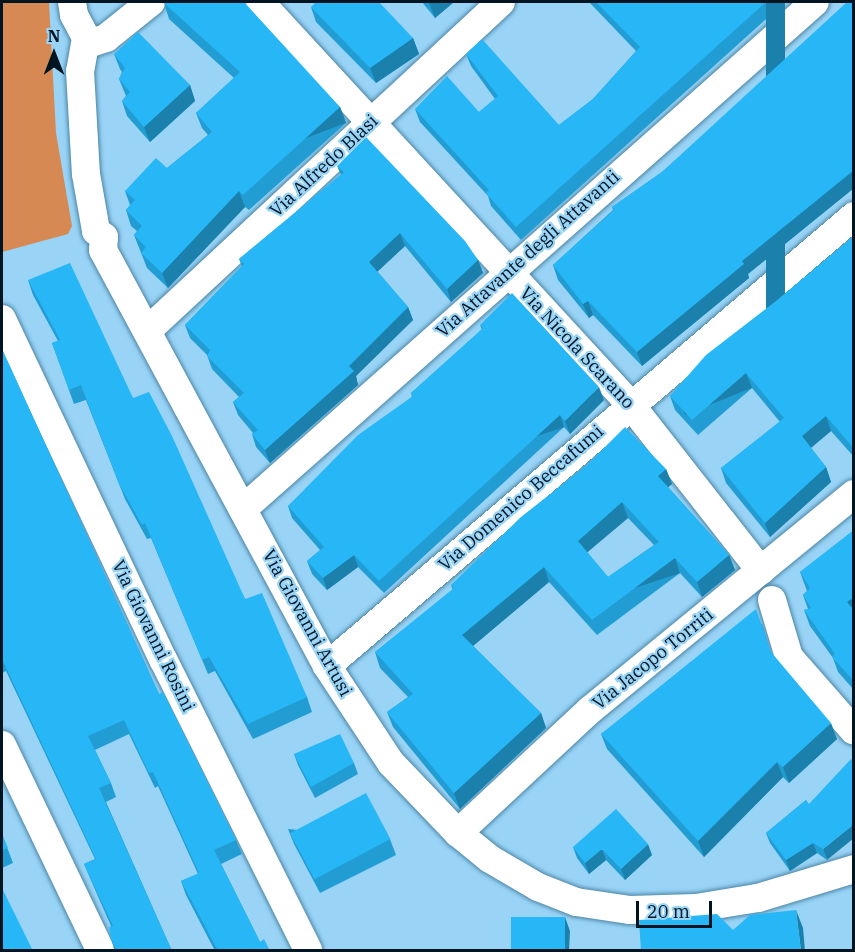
<!DOCTYPE html>
<html>
<head>
<meta charset="utf-8">
<style>
  body { margin:0 }
  #map { position:relative; width:855px; height:952px; overflow:hidden; background:#99d4f7; font-family:"IBM Plex Serif",serif }
  div>[style] { position:absolute }
  .green>* { inset:0; background:#d78954 }
  .roads { filter:drop-shadow(0 0 2px #4c85a5) drop-shadow(0 0 2px #4c85a5) }
  .street>* { height:28px; margin:-14px; padding:0 14px; transform-origin:14px; border-radius:14px; background:#fff }
  .wall>* { inset:0; background:#229dd4 }
  .shaded-wall>* { inset:0; background:#1b80ac; transform-origin:0 0 }
  .building>* { inset:0; background:#27b7f6; transform-origin:0 0 }
  span { translate:-50% -50%; white-space:nowrap; text-align:center; line-height:1.15; -webkit-text-stroke:4.5px #99d4f7; paint-order:stroke }
  .street-label { font-size:18px; color:#001521 }
  .frame { position:absolute; inset:0; border:3px solid #001521; pointer-events:none }
  .north { position:absolute; left:24px; top:24px; width:60px; height:60px; -webkit-text-stroke:4px #99d4f7; paint-order:stroke; rotate:0deg; font-size:16px; font-weight:700; line-height:24px; text-align:center; color:#001521 }
  .north::after { content:''; display:block; margin:auto; width:21px; height:27px; background:#001521; clip-path:polygon(50% 0,100% 100%,50% 72%,0 100%) }
  .scale { position:absolute; left:636px; top:901px; width:76px; height:27px; box-sizing:border-box; border:3px solid #001521; border-top:0; padding-left:8px; font-size:18px; line-height:21px; white-space:nowrap; color:#001521; -webkit-text-stroke:4px #99d4f7; paint-order:stroke }
</style>
</head>
<body>
<div id="map">
  <div class="green">
    <i style="clip-path:polygon(2px 2px,49px 2px,56px 133px,72px 226px,68px 234px,2px 252px)"></i>
  </div>
  <div class="roads">
    <div class="street">
      <i style="left:72px;top:2px;width:13px;rotate:81deg"></i>
      <i style="left:74px;top:15px;width:26px;rotate:62deg"></i>
      <i style="left:86px;top:38px;width:34px;rotate:100deg"></i>
      <i style="left:80px;top:71px;width:103px;rotate:86.7deg"></i>
      <i style="left:86px;top:174px;width:58px;rotate:80deg"></i>
      <i style="left:96px;top:231px;width:10px;rotate:37deg"></i>
      <i style="left:104px;top:237px;width:13px;rotate:94deg"></i>
      <i style="left:103px;top:250px;width:472px;rotate:61.7deg"></i>
      <i style="left:327px;top:666px;width:116px;rotate:56.6deg"></i>
      <i style="left:391px;top:763px;width:97px;rotate:46.3deg"></i>
      <i style="left:458px;top:833px;width:41px;rotate:39.1deg"></i>
      <i style="left:490px;top:859px;width:56px;rotate:30.3deg"></i>
      <i style="left:538px;top:887px;width:41px;rotate:21.5deg"></i>
      <i style="left:576px;top:902px;width:55px;rotate:8.4deg"></i>
      <i style="left:630px;top:910px;width:66px;rotate:-1.7deg"></i>
      <i style="left:696px;top:908px;width:63px;rotate:-9.2deg"></i>
      <i style="left:758px;top:898px;width:100px;rotate:-16.8deg"></i>
      <i style="left:260px;top:2px;width:546px;rotate:47.37deg"></i>
      <i style="left:630px;top:404px;width:212px;rotate:51.9deg"></i>
      <i style="left:86px;top:38px;width:7px;rotate:45deg"></i>
      <i style="left:91px;top:43px;width:16px;rotate:-18deg"></i>
      <i style="left:106px;top:38px;width:58px;rotate:-38.7deg"></i>
      <i style="left:2px;top:319px;width:378px;rotate:64.7deg"></i>
      <i style="left:164px;top:661px;width:323px;rotate:63.5deg"></i>
      <i style="left:147px;top:331px;width:483px;rotate:-42.9deg"></i>
      <i style="left:243px;top:509px;width:764px;rotate:-41.55deg"></i>
      <i style="left:772px;top:600px;width:59px;rotate:73.4deg"></i>
      <i style="left:789px;top:657px;width:98px;rotate:48.7deg"></i>
      <i style="left:327px;top:666px;width:693px;rotate:-40.49deg"></i>
      <i style="left:2px;top:745px;width:227px;rotate:64.4deg"></i>
      <i style="left:458px;top:833px;width:180px;rotate:-43deg"></i>
      <i style="left:590px;top:710px;width:341px;rotate:-39.3deg"></i>
    </div>
  </div>
  <div class="wall">
    <i style="clip-path:polygon(422px 2px,454px 2px,435px 18px)"></i>
    <i style="clip-path:polygon(589px 2px,785px 2px,521px 240px,491px 206px,488px 196px,420px 122px,415px 109px,479px 112px,495px 99px,471px 66px,466px 54px,559px 125px,593px 99px,636px 51px)"></i>
    <i style="clip-path:polygon(854px 2px,854px 188px,748px 274px,749px 278px,642px 366px,593px 315px,589px 318px,558px 280px,553px 265px,613px 210px,612px 207px,662px 172px)"></i>
    <i style="clip-path:polygon(164px 3px,340px 107px,346px 123px,249px 210px,245px 207px,168px 288px,147px 268px,134px 235px,137px 231px,131px 226px,126px 210px,130px 205px,125px 191px,167px 168px,208px 135px,202px 128px,196px 113px,234px 78px,169px 19px)"></i>
    <i style="clip-path:polygon(311px 7px,413px 38px,419px 54px,376px 83px,316px 22px)"></i>
    <i style="clip-path:polygon(114px 54px,190px 85px,195px 101px,150px 142px,127px 116px,122px 101px,126px 96px,119px 79px,122px 72px,120px 69px)"></i>
    <i style="clip-path:polygon(337px 166px,478px 260px,483px 273px,451px 302px,405px 246px,377px 271px,408px 307px,413px 320px,356px 376px,358px 385px,270px 463px,256px 447px,252px 434px,253px 433px,238px 415px,233px 402px,239px 397px,212px 369px,207px 355px,190px 338px,185px 325px,242px 266px,239px 259px,341px 175px)"></i>
    <i style="clip-path:polygon(854px 236px,854px 457px,831px 431px,811px 448px,826px 467px,831px 482px,770px 537px,726px 483px,721px 468px,780px 422px,752px 388px,698px 435px,675px 410px,670px 396px,776px 301px)"></i>
    <i style="clip-path:polygon(28px 280px,133px 398px,245px 599px,307px 697px,312px 712px,253px 739px,215px 671px,208px 674px,151px 538px,147px 539px,125px 499px,86px 400px,74px 404px,52px 343px,58px 341px,33px 295px)"></i>
    <i style="clip-path:polygon(480px 325px,604px 400px,570px 434px,564px 427px,384px 593px,358px 567px,327px 590px,312px 574px,307px 561px,320px 550px,292px 518px,288px 506px,412px 397px,411px 393px,482px 330px)"></i>
    <i style="clip-path:polygon(2px 349px,159px 694px,236px 840px,242px 854px,221px 864px,260px 942px,270px 951px,215px 951px,186px 895px,181px 881px,198px 874px,158px 786px,155px 788px,129px 734px,95px 750px,111px 783px,116px 797px,106px 802px,172px 951px,115px 951px,111px 939px,111px 926px,90px 878px,84px 864px,95px 859px,6px 671px,2px 673px)"></i>
    <i style="clip-path:polygon(evenodd,666px 469px,672px 484px,668px 487px,729px 555px,735px 570px,702px 597px,680px 573px,597px 635px,549px 582px,473px 646px,541px 713px,546px 728px,460px 809px,393px 727px,387px 712px,408px 697px,380px 668px,375px 652px,453px 590px,451px 585px,666px 469px,628px 518px,654px 545px,608px 577px,587px 552px,628px 518px)"></i>
    <i style="clip-path:polygon(854px 530px,854px 690px,838px 672px,833px 658px,810px 626px,804px 610px,808px 609px,803px 595px,807px 591px,800px 572px)"></i>
    <i style="clip-path:polygon(762px 624px,771px 653px,837px 739px,789px 783px,783px 777px,704px 857px,607px 749px,601px 734px)"></i>
    <i style="clip-path:polygon(294px 754px,354px 763px,358px 774px,315px 798px,298px 765px)"></i>
    <i style="clip-path:polygon(806px 800px,827px 860px,817px 853px,790px 871px,770px 843px,766px 833px)"></i>
    <i style="clip-path:polygon(288px 829px,390px 839px,396px 855px,320px 893px,294px 844px)"></i>
    <i style="clip-path:polygon(2px 834px,13px 863px,2px 868px)"></i>
    <i style="clip-path:polygon(573px 847px,652px 855px,625px 880px,606px 860px,589px 874px,577px 858px)"></i>
  </div>
  <div class="shaded-wall">
    <i style="clip-path:polygon(431px 2px,454px 2px,435px 18px,429px 3px)"></i>
    <i style="left:766px;top:2px;width:19px;height:336px"></i>
    <i style="clip-path:polygon(413px 38px,419px 54px,376px 83px,370px 68px)"></i>
    <i style="clip-path:polygon(190px 85px,195px 101px,150px 142px,144px 127px)"></i>
    <i style="left:340px;top:107px;width:17px;height:131px;rotate:69deg"></i>
    <i style="clip-path:polygon(854px 170px,854px 188px,748px 274px,749px 278px,642px 366px,637px 352px,742px 261px)"></i>
    <i style="clip-path:polygon(239px 191px,245px 207px,168px 288px,162px 273px)"></i>
    <i style="clip-path:polygon(400px 233px,405px 246px,374px 275px,369px 262px)"></i>
    <i style="clip-path:polygon(478px 260px,483px 273px,451px 302px,447px 289px)"></i>
    <i style="clip-path:polygon(588px 301px,593px 315px,589px 318px,583px 304px)"></i>
    <i style="clip-path:polygon(408px 307px,413px 320px,356px 376px,358px 385px,270px 463px,265px 450px)"></i>
    <i style="left:746px;top:373px;width:16px;height:72px;rotate:68deg"></i>
    <i style="clip-path:polygon(599px 387px,604px 400px,570px 434px,565px 421px)"></i>
    <i style="left:560px;top:415px;width:13px;height:246px;rotate:72deg"></i>
    <i style="clip-path:polygon(826px 416px,831px 431px,807px 451px,802px 436px)"></i>
    <i style="clip-path:polygon(826px 467px,831px 482px,770px 537px,765px 523px)"></i>
    <i style="clip-path:polygon(666px 469px,672px 484px,663px 491px,658px 476px)"></i>
    <i style="clip-path:polygon(622px 502px,628px 518px,583px 556px,578px 541px)"></i>
    <i style="clip-path:polygon(354px 555px,358px 567px,327px 590px,323px 578px)"></i>
    <i style="clip-path:polygon(729px 555px,735px 570px,702px 597px,697px 582px)"></i>
    <i style="left:675px;top:558px;width:16px;height:104px;rotate:72deg"></i>
    <i style="clip-path:polygon(544px 567px,549px 582px,467px 651px,462px 635px)"></i>
    <i style="clip-path:polygon(854px 597px,854px 617px,847px 602px)"></i>
    <i style="clip-path:polygon(541px 713px,546px 728px,460px 809px,454px 793px)"></i>
    <i style="clip-path:polygon(831px 723px,837px 739px,789px 783px,783px 767px)"></i>
    <i style="clip-path:polygon(777px 762px,783px 777px,704px 857px,698px 841px)"></i>
    <i style="clip-path:polygon(854px 824px,854px 838px,827px 860px,823px 849px)"></i>
    <i style="clip-path:polygon(813px 843px,817px 853px,790px 871px,786px 860px)"></i>
    <i style="clip-path:polygon(648px 844px,652px 855px,625px 880px,621px 869px)"></i>
    <i style="clip-path:polygon(602px 849px,606px 860px,589px 874px,585px 863px)"></i>
    <i style="clip-path:polygon(796px 910px,803px 928px,805px 951px,801px 951px)"></i>
    <i style="clip-path:polygon(565px 917px,570px 931px,569px 951px,563px 951px)"></i>
  </div>
  <div class="building">
    <i style="clip-path:polygon(166px 2px,244px 2px,340px 107px,243px 195px,239px 191px,162px 273px,141px 253px,146px 247px,134px 235px,142px 226px,126px 210px,135px 200px,125px 191px,156px 158px,167px 168px,212px 132px,196px 113px,240px 72px,164px 3px)"></i>
    <i style="clip-path:polygon(316px 2px,379px 2px,413px 38px,370px 68px,311px 7px)"></i>
    <i style="clip-path:polygon(596px 2px,766px 2px,516px 227px,486px 193px,489px 190px,415px 109px,447px 76px,479px 112px,498px 96px,466px 54px,482px 39px,559px 125px,593px 99px,640px 47px)"></i>
    <i style="clip-path:polygon(847px 2px,854px 2px,854px 170px,742px 261px,744px 264px,637px 352px,588px 301px,583px 304px,553px 265px,614px 210px,612px 207px,662px 172px)"></i>
    <i style="clip-path:polygon(138px 32px,190px 85px,144px 127px,122px 101px,130px 92px,119px 79px,125px 68px,114px 54px)"></i>
    <i style="clip-path:polygon(366px 137px,465px 241px,478px 260px,447px 289px,400px 233px,369px 262px,408px 307px,349px 366px,354px 371px,265px 450px,252px 434px,258px 430px,233px 402px,244px 393px,207px 356px,210px 350px,185px 325px,244px 264px,239px 259px,344px 172px,337px 166px)"></i>
    <i style="clip-path:polygon(854px 236px,854px 445px,852px 446px,826px 416px,802px 436px,826px 467px,765px 523px,721px 468px,784px 418px,746px 373px,692px 420px,670px 396px,706px 355px,776px 301px)"></i>
    <i style="clip-path:polygon(70px 263px,133px 398px,149px 392px,172px 436px,245px 599px,262px 593px,307px 697px,248px 724px,209px 657px,202px 660px,145px 523px,142px 525px,119px 484px,81px 385px,69px 390px,52px 343px,60px 340px,28px 280px)"></i>
    <i style="clip-path:polygon(512px 293px,599px 387px,565px 421px,560px 415px,379px 581px,354px 555px,323px 578px,307px 561px,324px 547px,288px 506px,358px 435px,413px 396px,411px 393px,483px 328px,480px 325px)"></i>
    <i style="clip-path:polygon(2px 349px,159px 694px,163px 692px,236px 840px,214px 850px,260px 942px,264px 939px,270px 951px,218px 951px,181px 881px,199px 873px,153px 772px,149px 773px,124px 720px,88px 736px,111px 783px,99px 788px,172px 951px,117px 951px,111px 939px,109px 927px,113px 926px,84px 864px,96px 859px,2px 659px)"></i>
    <i style="clip-path:polygon(evenodd,625px 427px,666px 469px,658px 476px,729px 555px,697px 582px,675px 558px,592px 620px,544px 567px,462px 635px,541px 713px,454px 793px,387px 712px,413px 694px,375px 652px,454px 588px,451px 585px,521px 517px,587px 465px,625px 427px,622px 502px,659px 542px,608px 577px,578px 541px,622px 502px)"></i>
    <i style="clip-path:polygon(854px 530px,854px 597px,847px 602px,854px 610px,854px 681px,832px 657px,835px 654px,804px 610px,811px 608px,803px 595px,810px 588px,800px 572px)"></i>
    <i style="clip-path:polygon(756px 609px,771px 652px,831px 723px,783px 767px,777px 762px,698px 841px,601px 734px)"></i>
    <i style="clip-path:polygon(340px 734px,354px 763px,311px 787px,294px 754px)"></i>
    <i style="clip-path:polygon(851px 759px,854px 763px,854px 824px,823px 849px,813px 843px,786px 860px,766px 833px,806px 800px,809px 804px)"></i>
    <i style="left:366px;top:793px;width:52px;height:86px;rotate:62deg"></i>
    <i style="clip-path:polygon(616px 809px,648px 844px,621px 869px,602px 849px,585px 863px,573px 847px)"></i>
    <i style="clip-path:polygon(2px 834px,8px 848px,2px 850px)"></i>
    <i style="clip-path:polygon(2px 888px,33px 951px,2px 951px)"></i>
    <i style="clip-path:polygon(796px 910px,801px 951px,641px 951px,639px 920px,717px 914px,733px 930px,750px 915px)"></i>
    <i style="left:511px;top:917px;width:54px;height:34px"></i>
  </div>
  <div class="street-label">
    <span style="left:324px;top:166px;rotate:-43deg">Via Alfredo Blasi</span>
    <span style="left:528px;top:254px;rotate:-42deg">Via Attavante degli Attavanti</span>
    <span style="left:577px;top:348px;rotate:47deg">Via Nicola Scarano</span>
    <span style="left:521px;top:498px;rotate:-41deg">Via Domenico Beccafumi</span>
    <span style="left:307px;top:623px;rotate:61deg">Via Giovanni Artusi</span>
    <span style="left:153px;top:636px;rotate:64deg">Via Giovanni Rosini</span>
    <span style="left:653px;top:659px;rotate:-39deg">Via Jacopo Torriti</span>
  </div>
  <div class="frame"></div>
  <div class="north">N</div>
  <div class="scale">20 m</div>
</div>
</body>
</html>
